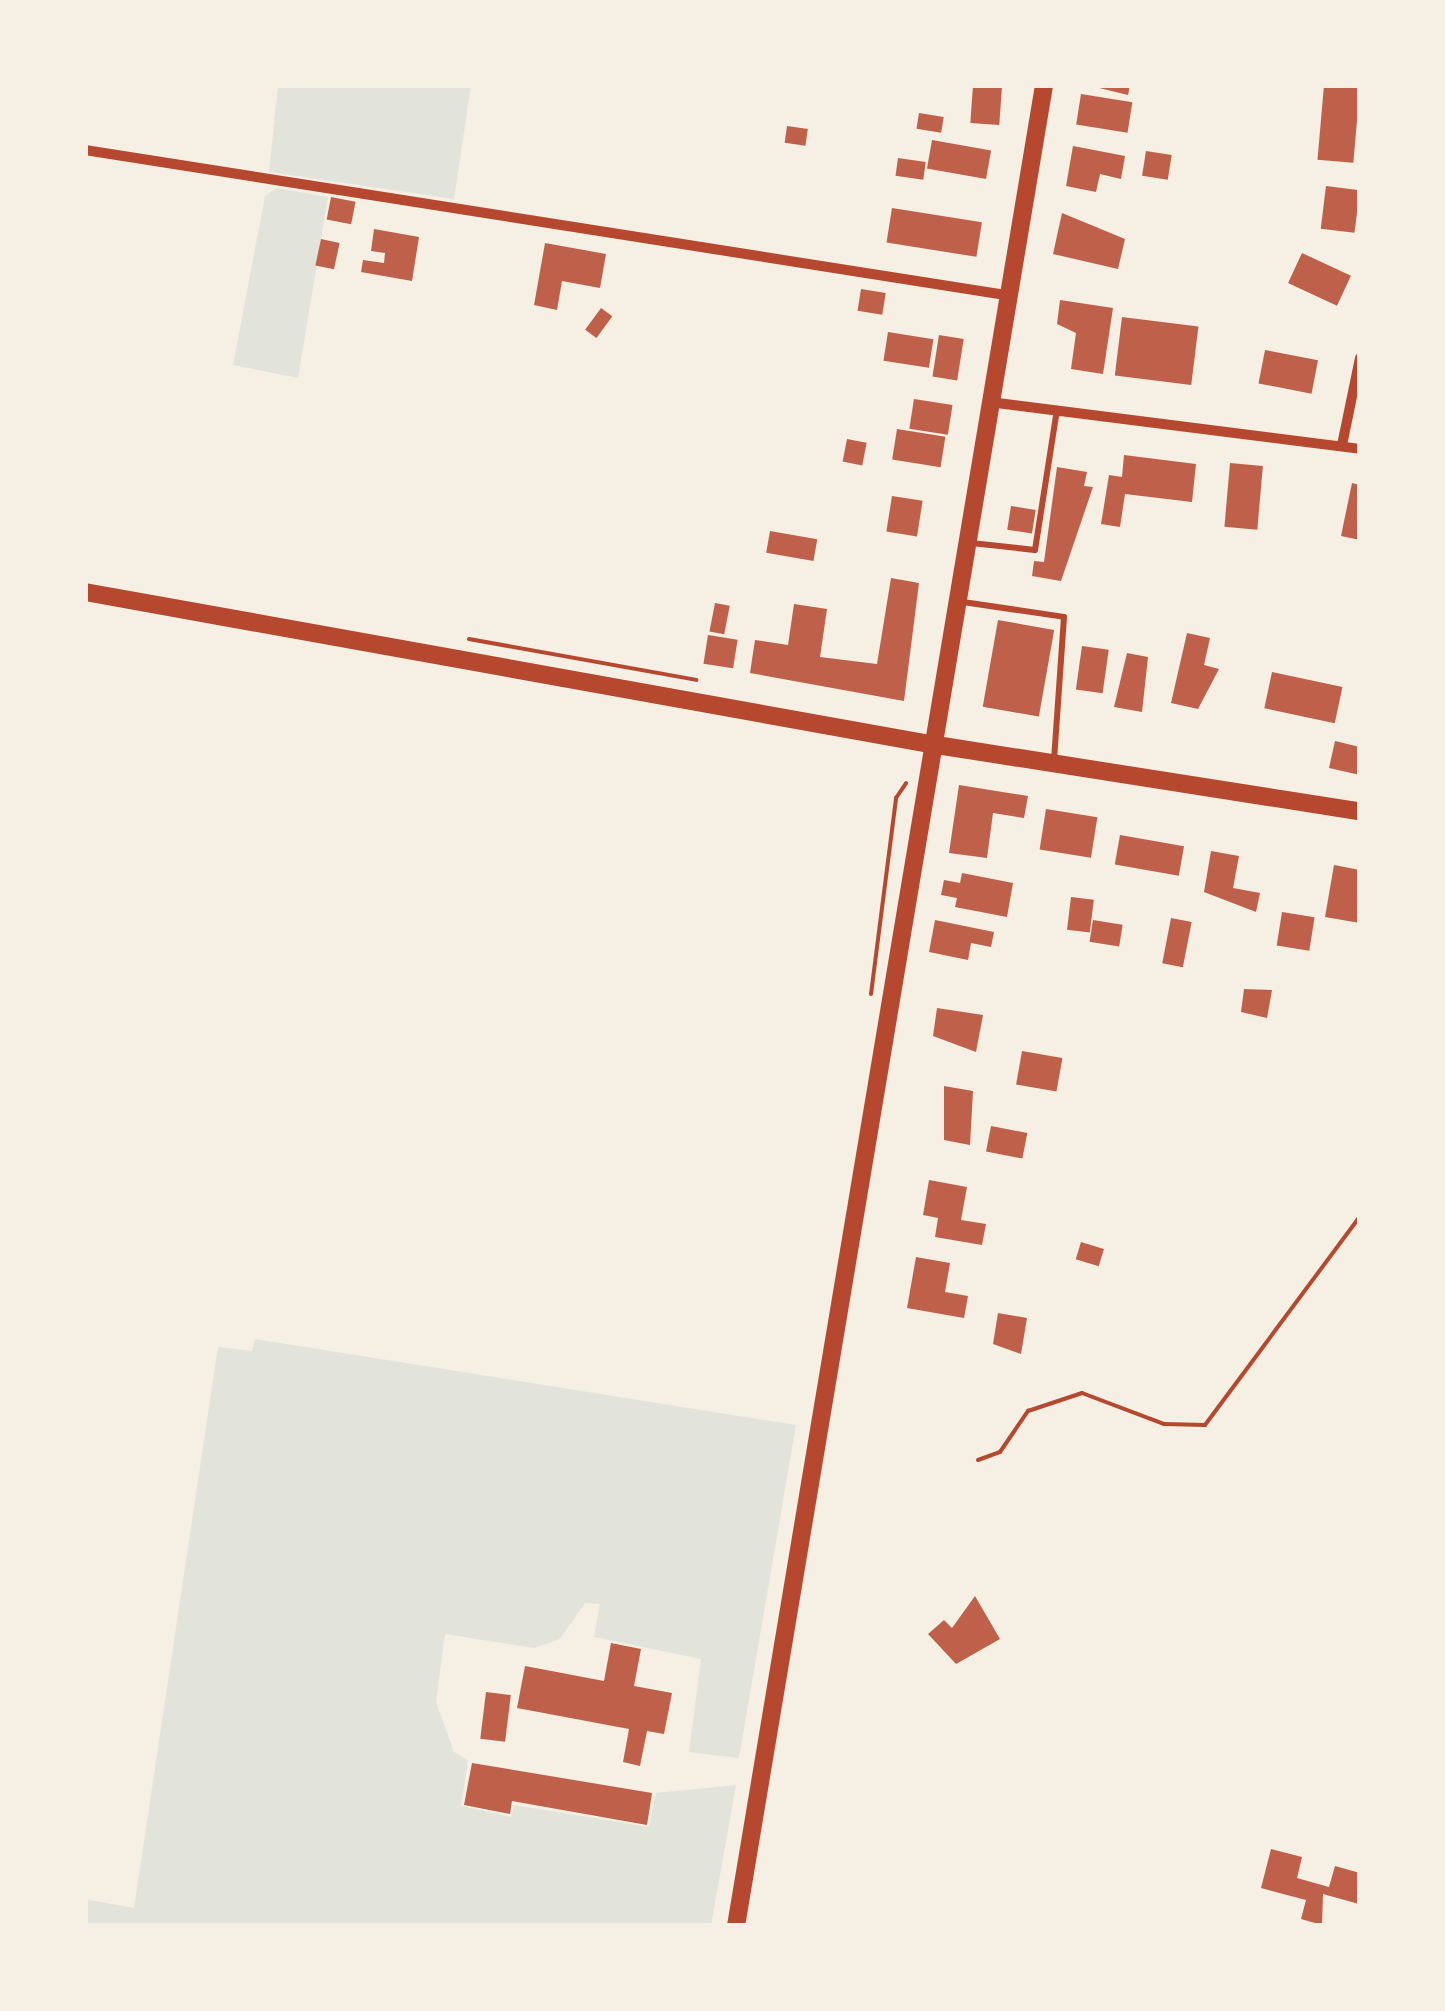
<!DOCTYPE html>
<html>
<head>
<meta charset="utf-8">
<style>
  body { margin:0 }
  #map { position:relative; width:1445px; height:2011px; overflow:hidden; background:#f6efe4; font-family:Poppins,sans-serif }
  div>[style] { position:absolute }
  .green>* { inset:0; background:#e2e4dc }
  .building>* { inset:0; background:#bf614a; transform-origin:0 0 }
  .path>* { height:4px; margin:-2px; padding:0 2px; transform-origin:2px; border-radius:2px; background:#b5482f }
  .service>* { height:6px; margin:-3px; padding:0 3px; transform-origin:3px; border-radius:3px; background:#b5482f }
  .minor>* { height:10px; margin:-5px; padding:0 5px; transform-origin:5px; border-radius:5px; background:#b5482f }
  .secondary>* { height:18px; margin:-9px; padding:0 9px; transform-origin:9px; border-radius:9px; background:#b5482f }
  span { translate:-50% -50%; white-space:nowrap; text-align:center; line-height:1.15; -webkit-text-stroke:9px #f6efe4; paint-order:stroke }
  .frame { position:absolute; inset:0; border:88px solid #f6efe4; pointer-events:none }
</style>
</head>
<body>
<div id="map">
  <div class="green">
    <i style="clip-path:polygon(278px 85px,471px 85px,454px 199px,269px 172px)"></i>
    <i style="clip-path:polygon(277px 188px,328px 197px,298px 378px,233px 365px,265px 196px)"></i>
    <i style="clip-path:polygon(255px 1339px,796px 1425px,739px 1758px,689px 1752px,701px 1659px,594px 1637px,600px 1604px,585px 1603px,560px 1639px,534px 1648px,445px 1634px,436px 1702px,454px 1752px,468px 1760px,461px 1806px,511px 1817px,514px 1805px,649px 1827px,656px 1793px,736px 1785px,711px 1926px,85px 1926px,85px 1899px,134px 1908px,218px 1347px,252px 1351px)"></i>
  </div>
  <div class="building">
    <i style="left:973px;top:85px;width:29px;height:38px;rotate:4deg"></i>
    <i style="clip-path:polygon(1087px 85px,1130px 85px,1128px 95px)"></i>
    <i style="left:1324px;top:85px;width:36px;height:75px;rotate:5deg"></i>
    <i style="left:1081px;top:94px;width:52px;height:31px;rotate:9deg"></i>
    <i style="left:919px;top:113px;width:25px;height:16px;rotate:9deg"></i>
    <i style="left:787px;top:126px;width:21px;height:17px;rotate:8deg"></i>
    <i style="left:932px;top:140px;width:60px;height:29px;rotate:10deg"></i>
    <i style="clip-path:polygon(1073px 146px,1125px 156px,1121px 179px,1100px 174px,1096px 192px,1066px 186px)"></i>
    <i style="left:1146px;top:151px;width:26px;height:25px;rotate:9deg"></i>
    <i style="left:898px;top:158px;width:28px;height:18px;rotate:8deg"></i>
    <i style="left:1326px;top:186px;width:34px;height:43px;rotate:7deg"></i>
    <i style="left:331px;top:197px;width:25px;height:23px;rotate:11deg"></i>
    <i style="left:892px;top:208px;width:91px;height:35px;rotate:9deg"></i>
    <i style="clip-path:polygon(1062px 213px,1125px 239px,1118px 269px,1053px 254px)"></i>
    <i style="clip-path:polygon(374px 229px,419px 237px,412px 281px,361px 272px,363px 260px,384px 263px,385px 253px,371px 251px)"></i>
    <i style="left:321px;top:239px;width:19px;height:27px;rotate:12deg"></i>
    <i style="clip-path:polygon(545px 243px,606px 254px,600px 288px,562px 281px,557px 310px,534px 305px)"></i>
    <i style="left:1302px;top:253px;width:54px;height:33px;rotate:25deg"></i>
    <i style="left:861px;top:289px;width:25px;height:22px;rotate:9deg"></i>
    <i style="clip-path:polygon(1060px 300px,1113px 308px,1103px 374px,1071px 369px,1076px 333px,1057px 324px)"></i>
    <i style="left:601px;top:308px;width:14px;height:27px;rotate:36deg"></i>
    <i style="left:1122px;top:317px;width:77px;height:59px;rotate:7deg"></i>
    <i style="left:888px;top:332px;width:46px;height:29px;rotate:9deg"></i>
    <i style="left:939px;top:335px;width:25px;height:42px;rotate:9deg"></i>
    <i style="left:1265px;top:350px;width:54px;height:34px;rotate:11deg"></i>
    <i style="left:914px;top:399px;width:39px;height:30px;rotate:9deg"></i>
    <i style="left:897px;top:429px;width:49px;height:31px;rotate:9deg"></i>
    <i style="left:847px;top:439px;width:20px;height:23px;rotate:11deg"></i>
    <i style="clip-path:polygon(1124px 455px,1196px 464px,1192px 502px,1125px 494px,1120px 527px,1101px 524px,1109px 475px,1122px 477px)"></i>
    <i style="left:1230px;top:463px;width:33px;height:64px;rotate:5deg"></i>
    <i style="clip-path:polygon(1057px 467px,1087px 472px,1084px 486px,1093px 487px,1061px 581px,1032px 576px,1034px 561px,1044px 562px)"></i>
    <i style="clip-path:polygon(1352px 483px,1360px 485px,1360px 540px,1341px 536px)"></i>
    <i style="left:892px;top:496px;width:31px;height:36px;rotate:9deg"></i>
    <i style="left:1011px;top:506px;width:25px;height:24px;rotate:9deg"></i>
    <i style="left:770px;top:531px;width:48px;height:22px;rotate:10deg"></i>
    <i style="clip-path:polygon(891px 578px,919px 583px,904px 701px,750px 673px,755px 640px,788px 645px,794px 604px,827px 609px,820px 657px,877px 664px)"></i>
    <i style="left:715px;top:603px;width:15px;height:29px;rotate:11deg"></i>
    <i style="left:998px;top:620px;width:57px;height:88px;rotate:10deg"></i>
    <i style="clip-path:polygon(1187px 633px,1210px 638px,1204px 665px,1219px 669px,1198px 709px,1171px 703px)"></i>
    <i style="left:708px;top:635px;width:30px;height:29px;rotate:9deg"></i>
    <i style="left:1082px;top:646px;width:27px;height:44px;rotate:8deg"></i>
    <i style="clip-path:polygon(1127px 653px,1148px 657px,1142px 712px,1114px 707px)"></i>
    <i style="left:1272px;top:672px;width:72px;height:37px;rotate:12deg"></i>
    <i style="clip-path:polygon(1335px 741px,1360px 747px,1360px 775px,1329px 768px)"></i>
    <i style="clip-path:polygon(959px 785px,1028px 796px,1024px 818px,993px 813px,987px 858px,949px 853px)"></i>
    <i style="left:1046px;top:809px;width:52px;height:41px;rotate:9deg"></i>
    <i style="left:1120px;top:835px;width:65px;height:30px;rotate:10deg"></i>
    <i style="clip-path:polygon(1211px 851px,1239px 856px,1233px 888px,1260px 893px,1256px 912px,1204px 892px)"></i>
    <i style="clip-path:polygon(1334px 865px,1360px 870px,1360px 923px,1325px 917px)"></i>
    <i style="clip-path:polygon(962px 873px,1013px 883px,1007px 917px,955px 907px,957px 898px,941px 895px,944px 880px,960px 883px)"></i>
    <i style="left:1071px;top:897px;width:23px;height:33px;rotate:7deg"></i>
    <i style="left:1282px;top:912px;width:33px;height:34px;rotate:9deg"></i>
    <i style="left:1171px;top:918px;width:21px;height:46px;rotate:11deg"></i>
    <i style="clip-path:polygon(935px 920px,994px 932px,991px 947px,971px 943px,968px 960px,929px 952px)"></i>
    <i style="left:1093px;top:920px;width:30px;height:22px;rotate:9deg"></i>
    <i style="clip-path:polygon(1244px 989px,1272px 990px,1267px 1018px,1241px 1012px)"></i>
    <i style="clip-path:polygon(937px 1008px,983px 1015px,976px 1052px,933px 1036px)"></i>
    <i style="left:1022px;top:1051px;width:41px;height:34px;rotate:10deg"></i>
    <i style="clip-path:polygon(944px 1086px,973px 1091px,970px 1145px,944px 1140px)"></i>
    <i style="left:991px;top:1126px;width:37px;height:26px;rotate:11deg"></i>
    <i style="clip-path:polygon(929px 1180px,967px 1187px,961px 1220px,986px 1224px,982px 1245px,935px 1237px,938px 1218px,923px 1215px)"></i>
    <i style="left:1081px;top:1242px;width:24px;height:18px;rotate:17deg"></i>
    <i style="clip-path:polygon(916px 1257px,950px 1263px,945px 1292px,968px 1296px,964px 1318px,907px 1308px)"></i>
    <i style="clip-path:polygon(998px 1313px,1027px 1318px,1021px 1354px,993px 1344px)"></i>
    <i style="clip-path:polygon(975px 1596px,1000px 1639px,956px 1664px,928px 1634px,944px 1620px,952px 1628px)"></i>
    <i style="clip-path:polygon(611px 1643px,641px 1649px,634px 1686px,672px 1693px,664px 1734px,647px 1731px,640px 1766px,623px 1762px,629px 1729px,517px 1708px,525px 1666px,604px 1681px)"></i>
    <i style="left:486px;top:1692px;width:25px;height:47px;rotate:7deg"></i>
    <i style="clip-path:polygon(472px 1763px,652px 1793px,647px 1825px,512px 1801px,510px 1814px,464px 1805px)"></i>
    <i style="clip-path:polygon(1271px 1849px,1302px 1857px,1297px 1878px,1329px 1887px,1335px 1866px,1360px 1873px,1359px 1904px,1323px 1894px,1322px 1925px,1301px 1919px,1306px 1900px,1261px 1888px)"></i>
  </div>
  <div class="path">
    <i style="left:469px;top:639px;width:231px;rotate:10.2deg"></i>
    <i style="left:871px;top:994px;width:198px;rotate:-82.7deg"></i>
    <i style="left:896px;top:798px;width:18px;rotate:-56deg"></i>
    <i style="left:978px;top:1460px;width:23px;rotate:-20deg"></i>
    <i style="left:1000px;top:1452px;width:50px;rotate:-55.7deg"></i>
    <i style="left:1028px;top:1411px;width:57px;rotate:-18.4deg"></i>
    <i style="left:1082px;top:1393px;width:88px;rotate:20.7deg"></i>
    <i style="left:1164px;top:1424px;width:41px;rotate:1.4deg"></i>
    <i style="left:1205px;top:1425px;width:260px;rotate:-53.4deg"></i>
  </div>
  <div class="service">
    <i style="left:971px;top:543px;width:64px;rotate:6.2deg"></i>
    <i style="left:1035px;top:550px;width:143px;rotate:-81.1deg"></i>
    <i style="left:963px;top:602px;width:102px;rotate:8.4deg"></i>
    <i style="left:1064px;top:617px;width:143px;rotate:94deg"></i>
  </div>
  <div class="minor">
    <i style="left:85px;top:150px;width:932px;rotate:8.95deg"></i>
    <i style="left:989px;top:402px;width:374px;rotate:7.2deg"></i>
    <i style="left:1342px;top:445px;width:89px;rotate:-78.3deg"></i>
  </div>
  <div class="secondary">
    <i style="left:85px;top:592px;width:859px;rotate:10.2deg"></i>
    <i style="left:930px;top:744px;width:435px;rotate:8.9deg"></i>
    <i style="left:736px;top:1926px;width:1867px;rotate:-80.5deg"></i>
  </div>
  <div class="frame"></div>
</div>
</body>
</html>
